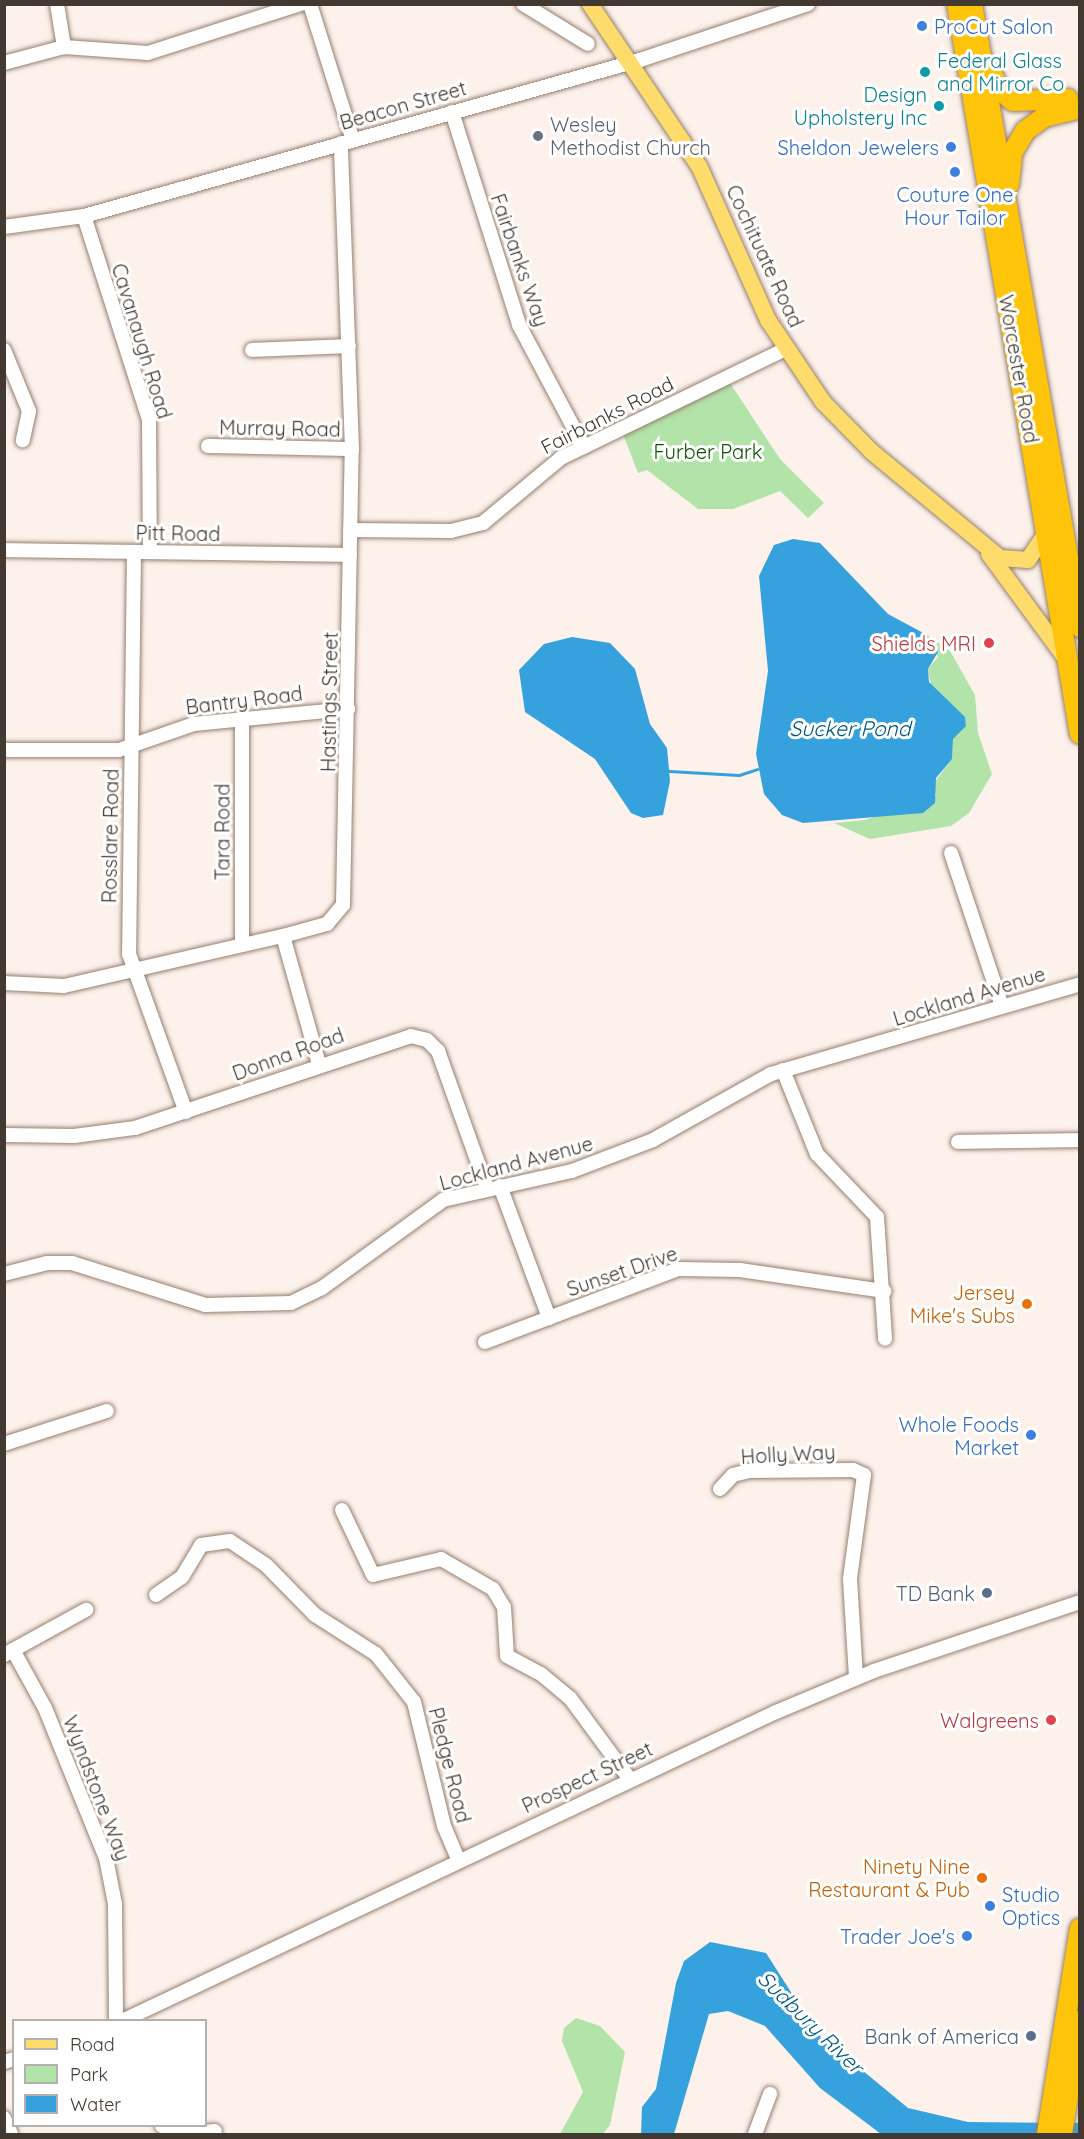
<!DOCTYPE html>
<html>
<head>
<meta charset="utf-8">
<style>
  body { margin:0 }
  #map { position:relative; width:1084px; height:2139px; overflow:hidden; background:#fcf2eb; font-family:Quicksand,sans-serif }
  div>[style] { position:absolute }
  .green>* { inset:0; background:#b2e3a9 }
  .water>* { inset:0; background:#36a2dd }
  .stream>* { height:3px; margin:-1.5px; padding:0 1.5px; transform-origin:1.5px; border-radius:1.5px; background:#36a2dd }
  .roads { filter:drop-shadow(0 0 2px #957f6e) drop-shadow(0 0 2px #957f6e) }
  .minor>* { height:14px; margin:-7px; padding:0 7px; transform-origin:7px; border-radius:7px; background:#fff }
  .major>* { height:16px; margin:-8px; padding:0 8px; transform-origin:8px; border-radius:8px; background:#fedc6c }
  .highway>* { height:20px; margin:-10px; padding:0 10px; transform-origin:10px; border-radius:10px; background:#fec40a }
  .dots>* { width:16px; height:16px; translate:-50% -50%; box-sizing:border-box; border:3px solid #fff; border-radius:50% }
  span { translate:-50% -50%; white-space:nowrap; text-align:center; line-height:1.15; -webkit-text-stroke:6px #fff; paint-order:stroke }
  .shop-label { font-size:20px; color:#366cbe }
  .left { translate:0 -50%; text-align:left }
  .right { translate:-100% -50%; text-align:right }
  .culture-label { font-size:20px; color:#0d838f }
  .street-label { font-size:20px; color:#423931 }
  .worship-label { font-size:20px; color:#5b616d }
  .park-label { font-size:20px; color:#0a5100 }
  .health-label { font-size:20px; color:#be3a42 }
  .food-label { font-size:20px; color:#c56008 }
  .service-label { font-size:20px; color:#4e5e75 }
  .water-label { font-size:21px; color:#00577e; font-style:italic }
  .frame { position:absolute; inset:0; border:6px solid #423931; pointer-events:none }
  .legend { position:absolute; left:12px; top:2019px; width:195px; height:108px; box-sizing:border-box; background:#fff; border:2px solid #b3b0ad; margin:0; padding:8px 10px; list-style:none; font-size:18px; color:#423931 }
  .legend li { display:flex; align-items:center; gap:12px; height:30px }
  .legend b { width:30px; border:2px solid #b3b0ad }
</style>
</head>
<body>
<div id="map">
  <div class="green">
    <i style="clip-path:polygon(730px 383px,780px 459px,824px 503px,808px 518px,780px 491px,733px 509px,698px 509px,647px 470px,638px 473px,623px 434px)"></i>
    <i style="clip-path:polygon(927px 635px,950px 651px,975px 695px,978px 733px,992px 774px,969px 813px,951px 826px,870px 839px,834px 823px,865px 820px,936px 796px,933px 784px,952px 759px,953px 739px,965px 717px,932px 691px,928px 669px,938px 657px)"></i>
    <i style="clip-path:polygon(576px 2018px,600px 2026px,625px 2052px,610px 2125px,603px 2134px,560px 2134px,583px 2092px,562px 2041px,564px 2028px)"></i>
  </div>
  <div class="water">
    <i style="clip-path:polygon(793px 539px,820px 543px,888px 614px,927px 635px,938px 652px,928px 669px,929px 682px,965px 717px,966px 726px,953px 739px,952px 759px,936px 778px,935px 803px,923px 813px,803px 823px,782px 815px,764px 794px,756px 754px,768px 671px,759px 576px,774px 545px)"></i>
    <i style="clip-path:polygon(572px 637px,610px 643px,635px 669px,650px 724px,667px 748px,670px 781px,663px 815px,643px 818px,631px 813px,595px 759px,525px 712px,519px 670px,544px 644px)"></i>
    <i style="clip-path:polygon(710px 1942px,766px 1953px,817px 2033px,908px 2108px,968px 2122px,1080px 2123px,1079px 2134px,881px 2134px,820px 2088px,765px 2026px,728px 2011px,709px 2014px,674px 2134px,641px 2134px,642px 2107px,656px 2089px,676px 1983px,684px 1961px)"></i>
  </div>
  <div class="stream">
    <i style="left:669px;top:771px;width:70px;rotate:3.3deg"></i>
    <i style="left:739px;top:775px;width:19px;rotate:-18deg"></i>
  </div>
  <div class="roads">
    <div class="minor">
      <i style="left:57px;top:4px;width:44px;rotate:80.8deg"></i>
      <i style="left:310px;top:4px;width:143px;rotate:72.5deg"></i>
      <i style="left:523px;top:4px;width:76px;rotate:31.6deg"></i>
      <i style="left:4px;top:63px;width:62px;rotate:-14.9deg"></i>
      <i style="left:64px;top:47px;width:84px;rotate:4.1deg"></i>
      <i style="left:148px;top:53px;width:161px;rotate:-17.8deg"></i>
      <i style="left:452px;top:112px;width:223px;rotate:72.5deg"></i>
      <i style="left:519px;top:325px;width:138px;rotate:62deg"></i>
      <i style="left:84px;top:216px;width:214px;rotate:72.3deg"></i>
      <i style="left:149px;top:420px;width:132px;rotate:89.6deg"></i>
      <i style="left:4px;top:227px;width:81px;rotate:-7.8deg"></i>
      <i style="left:84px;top:216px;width:577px;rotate:-15.67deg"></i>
      <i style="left:640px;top:60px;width:177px;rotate:-18.4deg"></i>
      <i style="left:4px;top:350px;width:66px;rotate:67.7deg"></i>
      <i style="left:29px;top:411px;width:30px;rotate:102deg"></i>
      <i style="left:252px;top:350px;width:97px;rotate:-2.4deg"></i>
      <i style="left:208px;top:446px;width:144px;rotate:1.2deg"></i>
      <i style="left:350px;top:530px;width:101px;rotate:0.6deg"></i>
      <i style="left:451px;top:531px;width:33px;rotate:-14deg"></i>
      <i style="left:483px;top:523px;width:102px;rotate:-39.8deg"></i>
      <i style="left:561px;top:458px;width:249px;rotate:-25.9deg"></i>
      <i style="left:4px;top:550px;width:346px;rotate:0.8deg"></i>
      <i style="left:134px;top:552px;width:402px;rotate:90.7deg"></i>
      <i style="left:129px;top:954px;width:168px;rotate:70.2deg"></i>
      <i style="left:242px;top:720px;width:225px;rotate:90deg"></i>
      <i style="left:4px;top:750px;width:115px"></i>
      <i style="left:119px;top:750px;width:79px;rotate:-19.1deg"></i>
      <i style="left:194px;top:724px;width:155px;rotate:-5.6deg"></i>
      <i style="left:951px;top:853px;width:161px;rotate:71.6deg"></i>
      <i style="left:283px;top:936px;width:133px;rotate:74.3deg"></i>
      <i style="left:4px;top:983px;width:60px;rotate:2.9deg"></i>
      <i style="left:64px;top:986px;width:225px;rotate:-12.9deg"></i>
      <i style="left:283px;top:936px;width:46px;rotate:-15.3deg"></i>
      <i style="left:327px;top:924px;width:25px;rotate:-50deg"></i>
      <i style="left:343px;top:905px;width:456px;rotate:-88.9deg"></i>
      <i style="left:352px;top:449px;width:306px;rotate:-92.1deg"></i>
      <i style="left:783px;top:1070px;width:91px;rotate:68deg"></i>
      <i style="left:817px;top:1154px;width:87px;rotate:46.4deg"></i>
      <i style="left:877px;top:1217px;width:122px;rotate:86.2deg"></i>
      <i style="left:4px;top:1135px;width:70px;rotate:0.8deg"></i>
      <i style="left:74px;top:1136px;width:62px;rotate:-7.5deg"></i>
      <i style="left:135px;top:1128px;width:291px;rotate:-18.4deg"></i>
      <i style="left:411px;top:1036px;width:16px;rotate:14deg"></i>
      <i style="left:427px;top:1040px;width:16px;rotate:45deg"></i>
      <i style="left:438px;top:1051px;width:145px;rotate:70.3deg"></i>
      <i style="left:958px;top:1142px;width:122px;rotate:-0.9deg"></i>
      <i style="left:500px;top:1186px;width:141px;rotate:69.6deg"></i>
      <i style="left:4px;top:1274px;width:44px;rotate:-14.3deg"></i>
      <i style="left:47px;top:1263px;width:25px"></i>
      <i style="left:72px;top:1263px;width:139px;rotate:17.5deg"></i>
      <i style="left:205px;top:1305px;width:86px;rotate:-1.3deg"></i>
      <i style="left:291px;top:1303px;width:34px;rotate:-26deg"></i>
      <i style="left:322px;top:1288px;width:150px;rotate:-36deg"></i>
      <i style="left:443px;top:1200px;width:132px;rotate:-12.7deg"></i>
      <i style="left:572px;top:1171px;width:87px;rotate:-20.9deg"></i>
      <i style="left:653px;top:1140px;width:135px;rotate:-29.2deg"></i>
      <i style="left:771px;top:1074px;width:322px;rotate:-16.2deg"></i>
      <i style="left:485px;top:1342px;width:206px;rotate:-20.7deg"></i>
      <i style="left:678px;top:1269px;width:62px;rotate:0.9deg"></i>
      <i style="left:740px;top:1270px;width:146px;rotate:8.3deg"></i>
      <i style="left:4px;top:1444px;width:108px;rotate:-17.8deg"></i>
      <i style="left:720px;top:1489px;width:19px;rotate:-47deg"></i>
      <i style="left:733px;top:1475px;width:16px;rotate:-14deg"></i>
      <i style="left:749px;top:1471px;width:104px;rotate:-0.6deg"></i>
      <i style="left:853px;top:1470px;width:12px;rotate:24deg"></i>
      <i style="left:864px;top:1475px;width:105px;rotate:97.7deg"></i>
      <i style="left:850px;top:1579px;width:99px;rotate:86.5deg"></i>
      <i style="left:342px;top:1510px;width:72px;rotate:64.5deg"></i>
      <i style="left:373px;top:1575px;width:70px;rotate:-13.2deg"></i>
      <i style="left:441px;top:1559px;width:60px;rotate:30deg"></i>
      <i style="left:493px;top:1589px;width:21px;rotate:59deg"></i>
      <i style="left:504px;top:1607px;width:49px;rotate:86.5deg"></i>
      <i style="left:507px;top:1656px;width:38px;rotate:28deg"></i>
      <i style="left:541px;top:1674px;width:38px;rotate:40deg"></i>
      <i style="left:570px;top:1698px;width:99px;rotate:53.6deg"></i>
      <i style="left:156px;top:1595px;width:32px;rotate:-35deg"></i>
      <i style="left:182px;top:1577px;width:37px;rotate:-59deg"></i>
      <i style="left:201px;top:1545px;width:29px;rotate:-8deg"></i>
      <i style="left:230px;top:1541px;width:43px;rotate:33.7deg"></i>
      <i style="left:266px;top:1565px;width:70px;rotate:45.6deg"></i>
      <i style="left:315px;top:1615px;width:72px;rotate:32.6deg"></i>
      <i style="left:376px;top:1654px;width:61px;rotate:51.6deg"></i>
      <i style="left:414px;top:1702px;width:128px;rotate:76.4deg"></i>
      <i style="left:444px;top:1826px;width:36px;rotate:67deg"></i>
      <i style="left:13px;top:1650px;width:66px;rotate:61.1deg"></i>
      <i style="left:45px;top:1708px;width:162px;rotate:67.9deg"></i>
      <i style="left:106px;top:1858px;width:47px;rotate:78.9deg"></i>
      <i style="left:115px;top:1904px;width:116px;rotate:89.5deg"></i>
      <i style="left:4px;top:1655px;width:94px;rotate:-28.8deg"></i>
      <i style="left:124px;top:2020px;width:721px;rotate:-25.29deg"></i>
      <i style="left:776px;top:1712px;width:106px;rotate:-22.7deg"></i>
      <i style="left:874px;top:1671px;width:217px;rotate:-18.5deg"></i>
      <i style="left:4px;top:2062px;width:10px;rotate:-17deg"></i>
      <i style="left:4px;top:2118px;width:17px;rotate:66deg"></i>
      <i style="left:162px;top:2126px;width:26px;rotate:18deg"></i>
      <i style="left:187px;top:2134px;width:28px;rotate:-6deg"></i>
      <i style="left:755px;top:2134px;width:43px;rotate:-69.4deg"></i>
    </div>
    <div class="major">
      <i style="left:590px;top:4px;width:197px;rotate:56.1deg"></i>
      <i style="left:700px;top:168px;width:167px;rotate:65.9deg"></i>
      <i style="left:768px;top:320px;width:99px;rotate:56.1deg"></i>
      <i style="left:823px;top:402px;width:70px;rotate:45.6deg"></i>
      <i style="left:872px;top:452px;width:166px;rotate:39.6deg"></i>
      <i style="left:1000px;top:558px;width:28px;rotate:4deg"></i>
      <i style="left:1028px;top:560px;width:34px;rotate:-56deg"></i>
      <i style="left:989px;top:554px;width:130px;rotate:53.7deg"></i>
    </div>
    <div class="highway">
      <i style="left:957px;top:4px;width:740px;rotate:80.44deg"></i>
      <i style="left:972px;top:4px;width:632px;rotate:80.17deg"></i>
      <i style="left:989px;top:66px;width:25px;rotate:67deg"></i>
      <i style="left:999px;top:89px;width:18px;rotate:41deg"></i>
      <i style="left:1013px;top:101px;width:55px;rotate:-2.1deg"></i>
      <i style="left:1009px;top:184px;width:31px;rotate:-84deg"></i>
      <i style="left:1012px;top:153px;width:26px;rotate:-59deg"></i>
      <i style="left:1025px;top:131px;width:24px;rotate:-36deg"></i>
      <i style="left:1044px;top:117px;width:37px;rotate:-14deg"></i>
      <i style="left:1047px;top:2134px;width:208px;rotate:-80.9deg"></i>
      <i style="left:1062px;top:2134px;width:115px;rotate:-81deg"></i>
    </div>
  </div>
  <div class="dots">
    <i style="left:922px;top:26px;background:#3f7fe0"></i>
    <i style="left:925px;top:72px;background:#0f9aa8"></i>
    <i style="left:939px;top:106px;background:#0f9aa8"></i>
    <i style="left:538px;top:136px;background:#6b7280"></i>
    <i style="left:951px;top:147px;background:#3f7fe0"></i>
    <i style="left:955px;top:172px;background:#3f7fe0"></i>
    <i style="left:989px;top:643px;background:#e0444e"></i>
    <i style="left:1027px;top:1304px;background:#e8710a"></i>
    <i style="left:1031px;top:1435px;background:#3f7fe0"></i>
    <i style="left:987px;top:1593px;background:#5c6f8a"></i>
    <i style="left:1051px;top:1720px;background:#e0444e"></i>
    <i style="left:982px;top:1878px;background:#e8710a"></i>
    <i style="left:990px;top:1906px;background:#3f7fe0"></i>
    <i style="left:967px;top:1936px;background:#3f7fe0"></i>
    <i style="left:1031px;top:2036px;background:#5c6f8a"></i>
  </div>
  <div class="shop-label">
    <span class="left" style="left:934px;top:26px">ProCut Salon</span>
    <span class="right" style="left:939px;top:147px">Sheldon Jewelers</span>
    <span style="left:955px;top:206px">Couture One<br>Hour Tailor</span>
    <span class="right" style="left:1019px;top:1436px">Whole Foods<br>Market</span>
    <span class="left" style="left:1002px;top:1906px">Studio<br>Optics</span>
    <span class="right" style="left:955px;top:1936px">Trader Joe's</span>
  </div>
  <div class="culture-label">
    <span class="left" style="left:937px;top:72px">Federal Glass<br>and Mirror Co</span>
    <span class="right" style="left:927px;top:106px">Design<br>Upholstery Inc</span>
  </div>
  <div class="street-label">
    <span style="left:403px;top:105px;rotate:-16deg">Beacon Street</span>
    <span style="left:765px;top:256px;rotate:65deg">Cochituate Road</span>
    <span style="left:520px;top:260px;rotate:71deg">Fairbanks Way</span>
    <span style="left:142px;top:341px;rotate:73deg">Cavanaugh Road</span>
    <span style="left:1019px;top:369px;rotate:80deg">Worcester Road</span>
    <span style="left:607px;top:415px;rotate:-27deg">Fairbanks Road</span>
    <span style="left:280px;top:428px;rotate:1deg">Murray Road</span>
    <span style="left:178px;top:533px;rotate:1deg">Pitt Road</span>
    <span style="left:244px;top:700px;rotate:-7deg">Bantry Road</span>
    <span style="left:329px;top:702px;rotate:-89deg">Hastings Street</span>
    <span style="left:222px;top:832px;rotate:-90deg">Tara Road</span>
    <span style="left:110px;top:836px;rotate:-89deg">Rosslare Road</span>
    <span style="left:969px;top:996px;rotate:-17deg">Lockland Avenue</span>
    <span style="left:288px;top:1054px;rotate:-20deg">Donna Road</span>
    <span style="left:516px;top:1163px;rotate:-15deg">Lockland Avenue</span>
    <span style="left:622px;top:1271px;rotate:-19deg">Sunset Drive</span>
    <span style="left:788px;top:1454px;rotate:-3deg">Holly Way</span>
    <span style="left:450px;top:1765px;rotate:76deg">Pledge Road</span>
    <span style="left:587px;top:1777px;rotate:-25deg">Prospect Street</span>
    <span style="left:97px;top:1788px;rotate:69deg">Wyndstone Way</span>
  </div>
  <div class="worship-label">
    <span class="left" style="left:550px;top:136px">Wesley<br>Methodist Church</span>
  </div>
  <div class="park-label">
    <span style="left:708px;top:451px">Furber Park</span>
  </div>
  <div class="health-label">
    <span class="right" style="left:976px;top:643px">Shields MRI</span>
    <span class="right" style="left:1039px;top:1720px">Walgreens</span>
  </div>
  <div class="food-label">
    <span class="right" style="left:1015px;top:1304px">Jersey<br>Mike's Subs</span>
    <span class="right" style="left:970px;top:1878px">Ninety Nine<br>Restaurant &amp; Pub</span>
  </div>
  <div class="service-label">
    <span class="right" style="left:975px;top:1593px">TD Bank</span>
    <span class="right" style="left:1019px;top:2036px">Bank of America</span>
  </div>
  <div class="water-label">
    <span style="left:850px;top:728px">Sucker Pond</span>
    <span style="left:811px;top:2022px;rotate:44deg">Sudbury River</span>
  </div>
  <div class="frame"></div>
  <ul class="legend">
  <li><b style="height:8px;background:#fedc6c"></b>Road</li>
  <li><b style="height:16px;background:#b2e3a9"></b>Park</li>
  <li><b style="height:16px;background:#36a2dd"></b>Water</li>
  </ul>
</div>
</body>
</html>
